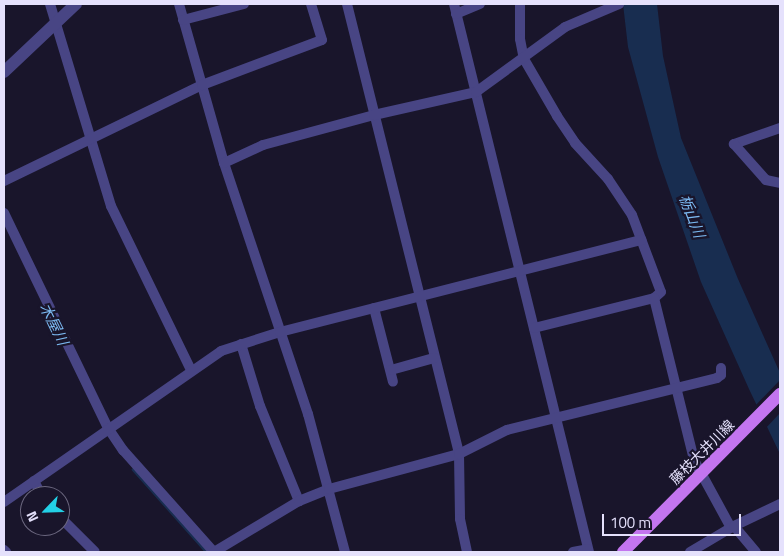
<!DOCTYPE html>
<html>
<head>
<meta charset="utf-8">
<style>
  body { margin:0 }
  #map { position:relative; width:784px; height:556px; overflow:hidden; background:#19152b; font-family:"Titillium Web","Noto Sans JP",sans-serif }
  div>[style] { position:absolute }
  .water>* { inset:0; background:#182d50 }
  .pier>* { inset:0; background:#19152b }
  .stream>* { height:2.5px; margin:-1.25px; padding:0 1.25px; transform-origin:1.25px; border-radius:1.25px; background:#182d50 }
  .minor>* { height:10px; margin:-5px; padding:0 5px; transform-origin:5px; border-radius:5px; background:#484584 }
  .tertiary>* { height:12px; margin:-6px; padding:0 6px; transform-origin:6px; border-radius:6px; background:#484584 }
  .primary>* { height:12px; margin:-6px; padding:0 6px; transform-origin:6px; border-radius:6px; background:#c375ef }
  span { translate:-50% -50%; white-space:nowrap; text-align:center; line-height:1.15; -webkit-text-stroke:4.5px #19152b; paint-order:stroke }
  .street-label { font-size:14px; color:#e5e1fc }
  .water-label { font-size:15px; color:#7bb8f0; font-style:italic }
  .frame { position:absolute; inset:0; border:5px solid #e5e1fc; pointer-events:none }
  .north { position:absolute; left:20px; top:486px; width:50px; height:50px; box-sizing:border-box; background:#19152b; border:1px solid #6b677f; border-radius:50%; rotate:246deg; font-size:14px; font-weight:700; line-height:20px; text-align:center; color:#e5e1fc }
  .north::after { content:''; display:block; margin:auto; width:18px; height:22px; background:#23d0e6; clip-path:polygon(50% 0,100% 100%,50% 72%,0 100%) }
  .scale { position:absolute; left:602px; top:514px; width:139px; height:22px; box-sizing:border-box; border:2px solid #e5e1fc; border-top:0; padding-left:6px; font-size:15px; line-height:18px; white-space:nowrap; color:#e5e1fc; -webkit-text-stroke:4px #19152b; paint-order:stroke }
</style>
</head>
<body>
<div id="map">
  <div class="water">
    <i style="clip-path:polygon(623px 4px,657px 4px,663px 56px,681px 138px,738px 279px,780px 373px,780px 454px,749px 389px,701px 282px,658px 157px,628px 47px)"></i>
  </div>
  <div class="pier">
    <i style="clip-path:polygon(780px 380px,780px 413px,765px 429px,754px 407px)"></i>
  </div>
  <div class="stream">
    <i style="left:133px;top:469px;width:111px;rotate:48.3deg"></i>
  </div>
  <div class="minor">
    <i style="left:50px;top:4px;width:211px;rotate:73.2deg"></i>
    <i style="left:111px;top:206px;width:182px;rotate:64deg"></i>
    <i style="left:179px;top:4px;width:165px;rotate:74.2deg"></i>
    <i style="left:224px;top:163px;width:265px;rotate:71.5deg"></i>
    <i style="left:308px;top:414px;width:143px;rotate:75deg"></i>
    <i style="left:347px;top:4px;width:464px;rotate:76deg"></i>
    <i style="left:459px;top:454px;width:65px;rotate:89.1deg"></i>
    <i style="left:460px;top:519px;width:34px;rotate:78deg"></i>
    <i style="left:454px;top:4px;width:564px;rotate:76.16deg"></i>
    <i style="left:520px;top:4px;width:35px;rotate:90deg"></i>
    <i style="left:520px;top:39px;width:20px;rotate:79deg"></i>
    <i style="left:524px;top:59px;width:66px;rotate:59.9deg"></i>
    <i style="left:557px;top:116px;width:32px;rotate:56deg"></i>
    <i style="left:575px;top:143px;width:49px;rotate:47.5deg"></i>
    <i style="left:608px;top:179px;width:43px;rotate:56.3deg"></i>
    <i style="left:632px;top:215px;width:82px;rotate:69.4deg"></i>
    <i style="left:661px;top:292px;width:9px;rotate:139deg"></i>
    <i style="left:456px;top:14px;width:26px;rotate:-23deg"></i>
    <i style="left:183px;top:20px;width:63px;rotate:-14.7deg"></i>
    <i style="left:780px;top:128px;width:49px;rotate:160.8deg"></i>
    <i style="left:734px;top:144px;width:48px;rotate:48.4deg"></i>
    <i style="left:766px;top:180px;width:14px;rotate:12deg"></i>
    <i style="left:224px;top:163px;width:43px;rotate:-24.8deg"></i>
    <i style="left:263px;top:145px;width:115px;rotate:-15.1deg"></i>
    <i style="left:374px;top:115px;width:105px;rotate:-12.7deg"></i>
    <i style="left:476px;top:92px;width:110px;rotate:-36.1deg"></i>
    <i style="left:565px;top:27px;width:59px;rotate:-23.1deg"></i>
    <i style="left:4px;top:181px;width:220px;rotate:-25.9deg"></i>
    <i style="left:202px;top:85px;width:128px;rotate:-20.6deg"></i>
    <i style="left:322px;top:40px;width:38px;rotate:-107deg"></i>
    <i style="left:4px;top:213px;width:239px;rotate:64.2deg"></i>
    <i style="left:108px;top:428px;width:27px;rotate:56deg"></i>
    <i style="left:123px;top:450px;width:137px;rotate:48.3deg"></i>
    <i style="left:374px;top:308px;width:76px;rotate:75.6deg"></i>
    <i style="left:534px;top:328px;width:124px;rotate:-14deg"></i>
    <i style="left:654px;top:298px;width:167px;rotate:76.1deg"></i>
    <i style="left:694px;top:460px;width:77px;rotate:61.4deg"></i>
    <i style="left:241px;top:344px;width:65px;rotate:73deg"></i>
    <i style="left:260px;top:406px;width:103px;rotate:67.7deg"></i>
    <i style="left:391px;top:370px;width:45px;rotate:-15.6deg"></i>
    <i style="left:34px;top:481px;width:17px;rotate:62deg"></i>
    <i style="left:4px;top:502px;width:264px;rotate:-34.8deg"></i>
    <i style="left:221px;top:351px;width:62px;rotate:-17.9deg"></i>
    <i style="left:280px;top:332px;width:373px;rotate:-14.3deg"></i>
    <i style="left:60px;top:517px;width:49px;rotate:45deg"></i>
    <i style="left:734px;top:526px;width:34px;rotate:50deg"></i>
    <i style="left:4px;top:550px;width:3px;rotate:45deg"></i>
    <i style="left:214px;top:552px;width:99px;rotate:-31deg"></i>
    <i style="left:299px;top:501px;width:32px;rotate:-22deg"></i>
    <i style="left:329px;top:489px;width:135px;rotate:-15.1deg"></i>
    <i style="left:459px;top:454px;width:54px;rotate:-26.6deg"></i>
    <i style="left:507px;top:430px;width:216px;rotate:-13.9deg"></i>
    <i style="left:717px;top:378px;width:5px;rotate:-37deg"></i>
    <i style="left:721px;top:375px;width:7px;rotate:-90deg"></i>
    <i style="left:573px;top:552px;width:15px;rotate:-11deg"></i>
    <i style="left:690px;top:552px;width:51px;rotate:-30.6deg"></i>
    <i style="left:734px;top:526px;width:51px;rotate:-25.6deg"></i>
  </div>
  <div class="tertiary">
    <i style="left:4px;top:72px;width:99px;rotate:-43.4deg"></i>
  </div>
  <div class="primary">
    <i style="left:623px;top:552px;width:223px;rotate:-45.2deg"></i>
  </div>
  <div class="street-label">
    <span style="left:702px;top:452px;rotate:-45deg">藤枝大井川線</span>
  </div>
  <div class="water-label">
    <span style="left:692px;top:216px;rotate:69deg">栃山川</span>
    <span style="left:54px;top:324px;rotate:64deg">木屋川</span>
  </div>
  <div class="frame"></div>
  <div class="north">N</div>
  <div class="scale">100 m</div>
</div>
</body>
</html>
